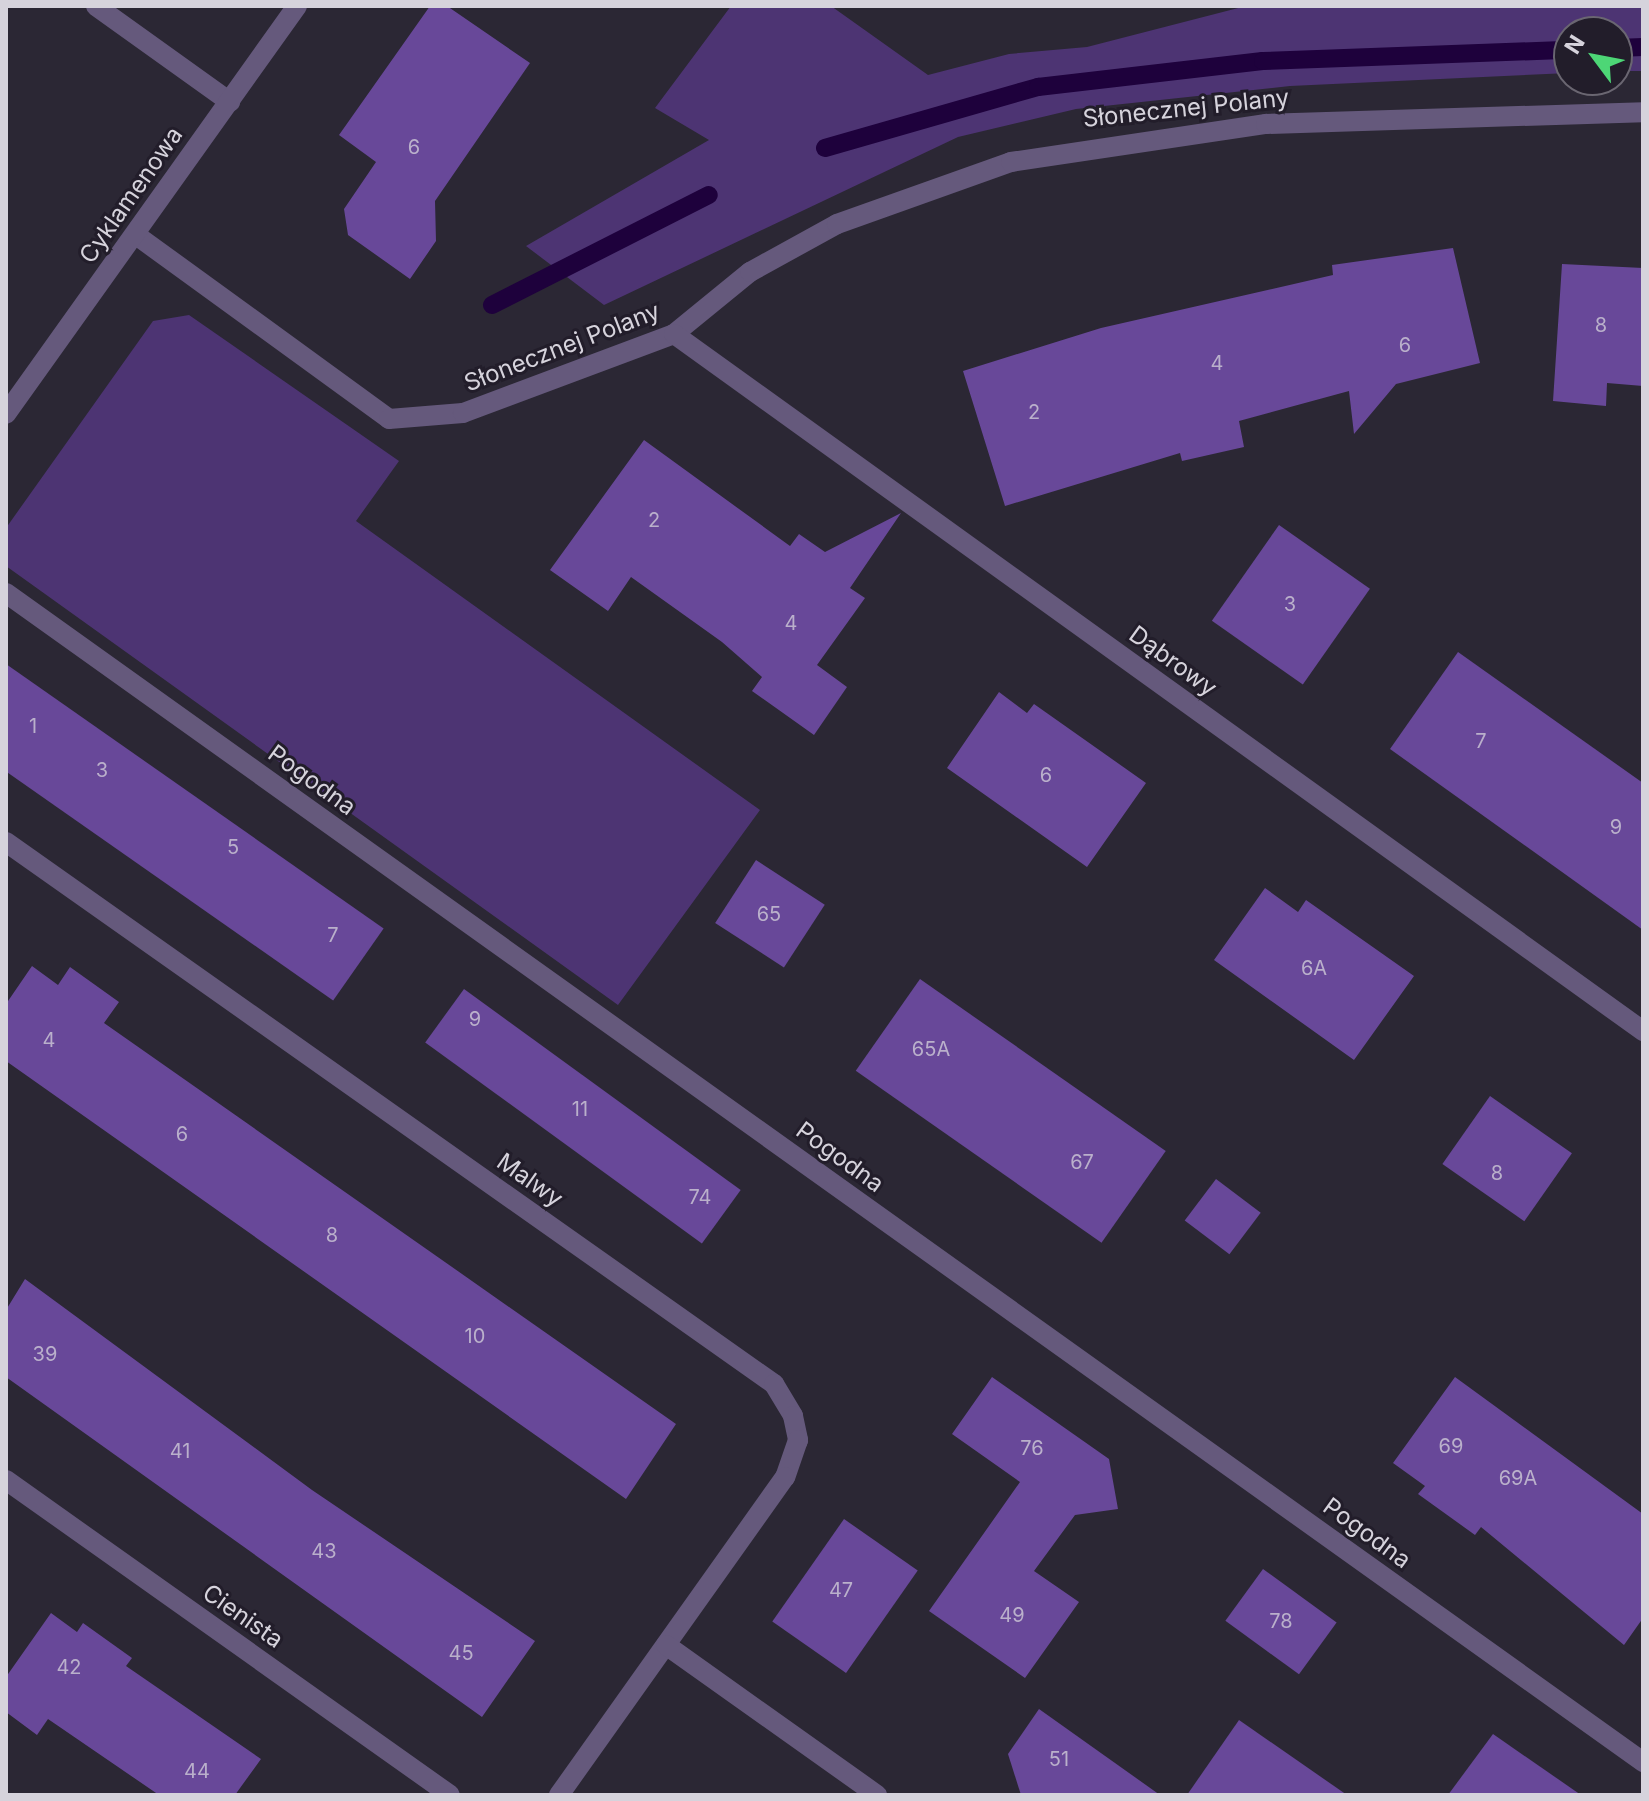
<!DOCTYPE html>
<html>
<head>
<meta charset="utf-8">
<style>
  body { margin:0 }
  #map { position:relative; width:1649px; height:1801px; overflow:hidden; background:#2b2734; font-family:Inter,sans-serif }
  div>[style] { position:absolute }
  .green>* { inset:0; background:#4d3473 }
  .stream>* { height:18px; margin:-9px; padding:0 9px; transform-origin:9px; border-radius:9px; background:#1e013c }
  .building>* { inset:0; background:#684899; transform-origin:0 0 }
  .minor>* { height:20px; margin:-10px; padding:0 10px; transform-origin:10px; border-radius:10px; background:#65597c }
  span { translate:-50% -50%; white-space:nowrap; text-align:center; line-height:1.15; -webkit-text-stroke:6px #221d2a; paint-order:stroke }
  .number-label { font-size:20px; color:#bab0cb }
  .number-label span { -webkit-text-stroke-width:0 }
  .street-label { font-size:24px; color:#d6d3dc }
  .frame { position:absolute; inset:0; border:8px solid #d6d3dc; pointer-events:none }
  .north { position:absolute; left:1553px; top:16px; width:80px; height:80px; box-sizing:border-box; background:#221d2a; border:2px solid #6a6671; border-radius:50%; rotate:302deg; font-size:22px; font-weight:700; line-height:32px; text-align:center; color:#d6d3dc }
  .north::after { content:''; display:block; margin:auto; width:28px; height:36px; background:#4dd676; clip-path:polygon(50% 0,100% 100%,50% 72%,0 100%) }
</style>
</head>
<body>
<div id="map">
  <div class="green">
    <i style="clip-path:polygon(731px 6px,831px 6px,928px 75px,1009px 54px,1087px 47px,1246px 6px,1643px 6px,1643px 71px,1617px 71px,1617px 32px,1569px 32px,1569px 73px,1290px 86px,1076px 109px,958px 137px,604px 305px,526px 246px,709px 140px,655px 108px)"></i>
    <i style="clip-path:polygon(189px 315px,399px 461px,356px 521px,760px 810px,618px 1005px,6px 566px,6px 528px,153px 321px)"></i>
  </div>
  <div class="stream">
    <i style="left:1617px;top:48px;width:26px;rotate:-2deg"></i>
    <i style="left:825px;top:148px;width:222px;rotate:-16deg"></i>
    <i style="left:1038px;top:87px;width:226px;rotate:-6.6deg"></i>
    <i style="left:1263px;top:61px;width:306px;rotate:-2.1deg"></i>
    <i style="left:492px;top:305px;width:243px;rotate:-26.9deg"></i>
  </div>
  <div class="building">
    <i style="clip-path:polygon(430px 6px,447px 6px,530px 63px,435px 201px,436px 241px,410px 279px,348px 235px,344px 209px,376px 162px,339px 135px)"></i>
    <i style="clip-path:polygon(1453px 248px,1480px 363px,1396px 384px,1354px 434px,1349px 391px,1239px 421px,1244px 447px,1182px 461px,1180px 453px,1005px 506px,963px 371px,1101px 328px,1333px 275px,1332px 265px)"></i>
    <i style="clip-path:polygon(1562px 264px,1643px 268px,1643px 386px,1607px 383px,1606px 406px,1553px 401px)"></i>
    <i style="clip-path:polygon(644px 440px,790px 546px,799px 534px,825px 552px,901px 513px,850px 588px,865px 598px,817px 665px,847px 687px,814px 735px,752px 691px,762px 677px,722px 642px,631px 577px,608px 611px,550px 570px)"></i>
    <i style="left:1279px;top:525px;width:111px;height:117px;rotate:35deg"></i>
    <i style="clip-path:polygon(1458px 652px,1643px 783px,1643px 930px,1390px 749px)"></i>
    <i style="left:6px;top:664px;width:461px;height:88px;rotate:35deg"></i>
    <i style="clip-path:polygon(999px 692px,1027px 713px,1034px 704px,1146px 783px,1087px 867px,947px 768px)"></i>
    <i style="left:756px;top:860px;width:82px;height:75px;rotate:33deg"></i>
    <i style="clip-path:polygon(1265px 888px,1298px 912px,1306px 900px,1414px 976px,1354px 1060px,1214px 960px)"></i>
    <i style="clip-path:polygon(32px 966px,58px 985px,70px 967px,119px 1002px,104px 1023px,676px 1424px,626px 1499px,6px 1061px,6px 1004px)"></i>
    <i style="left:920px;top:979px;width:300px;height:112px;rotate:35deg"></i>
    <i style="left:464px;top:989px;width:342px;height:66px;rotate:36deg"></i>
    <i style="left:1490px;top:1096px;width:100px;height:83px;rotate:35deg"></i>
    <i style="left:1216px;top:1179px;width:56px;height:52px;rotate:37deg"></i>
    <i style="clip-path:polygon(25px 1279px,312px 1490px,535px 1641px,482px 1717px,6px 1377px,6px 1310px)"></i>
    <i style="clip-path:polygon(992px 1377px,1109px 1459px,1118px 1509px,1075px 1515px,1034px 1571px,1079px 1602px,1025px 1678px,929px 1611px,1020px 1482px,952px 1434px)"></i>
    <i style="clip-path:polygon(1455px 1377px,1643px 1514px,1643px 1618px,1624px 1645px,1481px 1527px,1475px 1535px,1418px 1494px,1425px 1486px,1393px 1463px)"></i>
    <i style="left:844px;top:1519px;width:90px;height:125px;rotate:35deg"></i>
    <i style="left:1263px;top:1569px;width:91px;height:64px;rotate:36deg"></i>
    <i style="clip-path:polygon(51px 1613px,77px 1632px,83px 1623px,132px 1658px,126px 1666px,261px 1759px,235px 1795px,159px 1795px,48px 1719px,37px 1735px,6px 1712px,6px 1677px)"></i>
    <i style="clip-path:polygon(1039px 1709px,1160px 1795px,1021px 1795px,1008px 1754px)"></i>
    <i style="clip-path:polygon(1239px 1720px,1347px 1795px,1187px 1795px)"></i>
    <i style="clip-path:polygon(1493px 1734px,1581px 1795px,1448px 1795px)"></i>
  </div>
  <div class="minor">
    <i style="left:96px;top:6px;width:165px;rotate:35.6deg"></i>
    <i style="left:136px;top:235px;width:313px;rotate:36deg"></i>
    <i style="left:389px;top:419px;width:74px;rotate:-4.6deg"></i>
    <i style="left:463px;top:413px;width:225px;rotate:-20.5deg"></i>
    <i style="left:674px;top:334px;width:98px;rotate:-39.2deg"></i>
    <i style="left:750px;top:272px;width:99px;rotate:-28.9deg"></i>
    <i style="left:837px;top:224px;width:185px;rotate:-19.6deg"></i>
    <i style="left:1011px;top:162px;width:258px;rotate:-8.5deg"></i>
    <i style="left:1266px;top:124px;width:377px;rotate:-1.8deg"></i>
    <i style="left:674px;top:334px;width:1194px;rotate:35.73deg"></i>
    <i style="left:6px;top:414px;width:501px;rotate:-54.5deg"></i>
    <i style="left:6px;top:593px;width:2012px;rotate:35.53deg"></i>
    <i style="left:6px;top:842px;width:940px;rotate:35.21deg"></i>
    <i style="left:774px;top:1384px;width:37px;rotate:59deg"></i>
    <i style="left:793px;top:1416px;width:25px;rotate:78deg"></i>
    <i style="left:798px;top:1440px;width:39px;rotate:109deg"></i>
    <i style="left:785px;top:1477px;width:390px;rotate:125.4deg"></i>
    <i style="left:6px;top:1480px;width:544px;rotate:35.35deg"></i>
    <i style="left:666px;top:1645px;width:259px;rotate:35.4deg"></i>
  </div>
  <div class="number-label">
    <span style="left:414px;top:147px">6</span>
    <span style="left:1601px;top:325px">8</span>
    <span style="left:1405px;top:345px">6</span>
    <span style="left:1217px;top:363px">4</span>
    <span style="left:1034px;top:412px">2</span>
    <span style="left:654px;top:520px">2</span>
    <span style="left:1290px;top:604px">3</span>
    <span style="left:791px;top:623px">4</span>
    <span style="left:33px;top:726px">1</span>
    <span style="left:1481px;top:741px">7</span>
    <span style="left:102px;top:770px">3</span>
    <span style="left:1046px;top:775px">6</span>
    <span style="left:1616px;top:827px">9</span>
    <span style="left:233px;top:847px">5</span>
    <span style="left:769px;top:914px">65</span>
    <span style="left:333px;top:935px">7</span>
    <span style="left:1314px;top:968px">6A</span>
    <span style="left:475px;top:1019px">9</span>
    <span style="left:49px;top:1040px">4</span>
    <span style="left:931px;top:1049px">65A</span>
    <span style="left:580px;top:1109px">11</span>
    <span style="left:182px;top:1134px">6</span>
    <span style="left:1082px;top:1162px">67</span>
    <span style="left:1497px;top:1173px">8</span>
    <span style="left:700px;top:1197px">74</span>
    <span style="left:332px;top:1235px">8</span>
    <span style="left:475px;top:1336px">10</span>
    <span style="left:45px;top:1354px">39</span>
    <span style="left:1451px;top:1446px">69</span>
    <span style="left:1032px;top:1448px">76</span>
    <span style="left:180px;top:1451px">41</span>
    <span style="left:1518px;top:1478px">69A</span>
    <span style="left:324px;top:1551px">43</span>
    <span style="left:841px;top:1590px">47</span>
    <span style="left:1012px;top:1615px">49</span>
    <span style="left:1281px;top:1621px">78</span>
    <span style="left:461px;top:1653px">45</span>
    <span style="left:69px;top:1667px">42</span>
    <span style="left:1059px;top:1759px">51</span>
    <span style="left:197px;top:1771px">44</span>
  </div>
  <div class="street-label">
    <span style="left:1186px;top:108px;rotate:-6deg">Słonecznej Polany</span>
    <span style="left:131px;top:195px;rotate:-55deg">Cyklamenowa</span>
    <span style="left:562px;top:347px;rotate:-21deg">Słonecznej Polany</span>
    <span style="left:1173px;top:661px;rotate:36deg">Dąbrowy</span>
    <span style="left:312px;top:780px;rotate:36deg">Pogodna</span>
    <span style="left:840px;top:1157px;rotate:36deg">Pogodna</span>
    <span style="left:530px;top:1180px;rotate:35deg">Malwy</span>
    <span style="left:1367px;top:1533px;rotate:36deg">Pogodna</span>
    <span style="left:243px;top:1616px;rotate:35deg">Cienista</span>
  </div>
  <div class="frame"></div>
  <div class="north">N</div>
</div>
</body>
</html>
